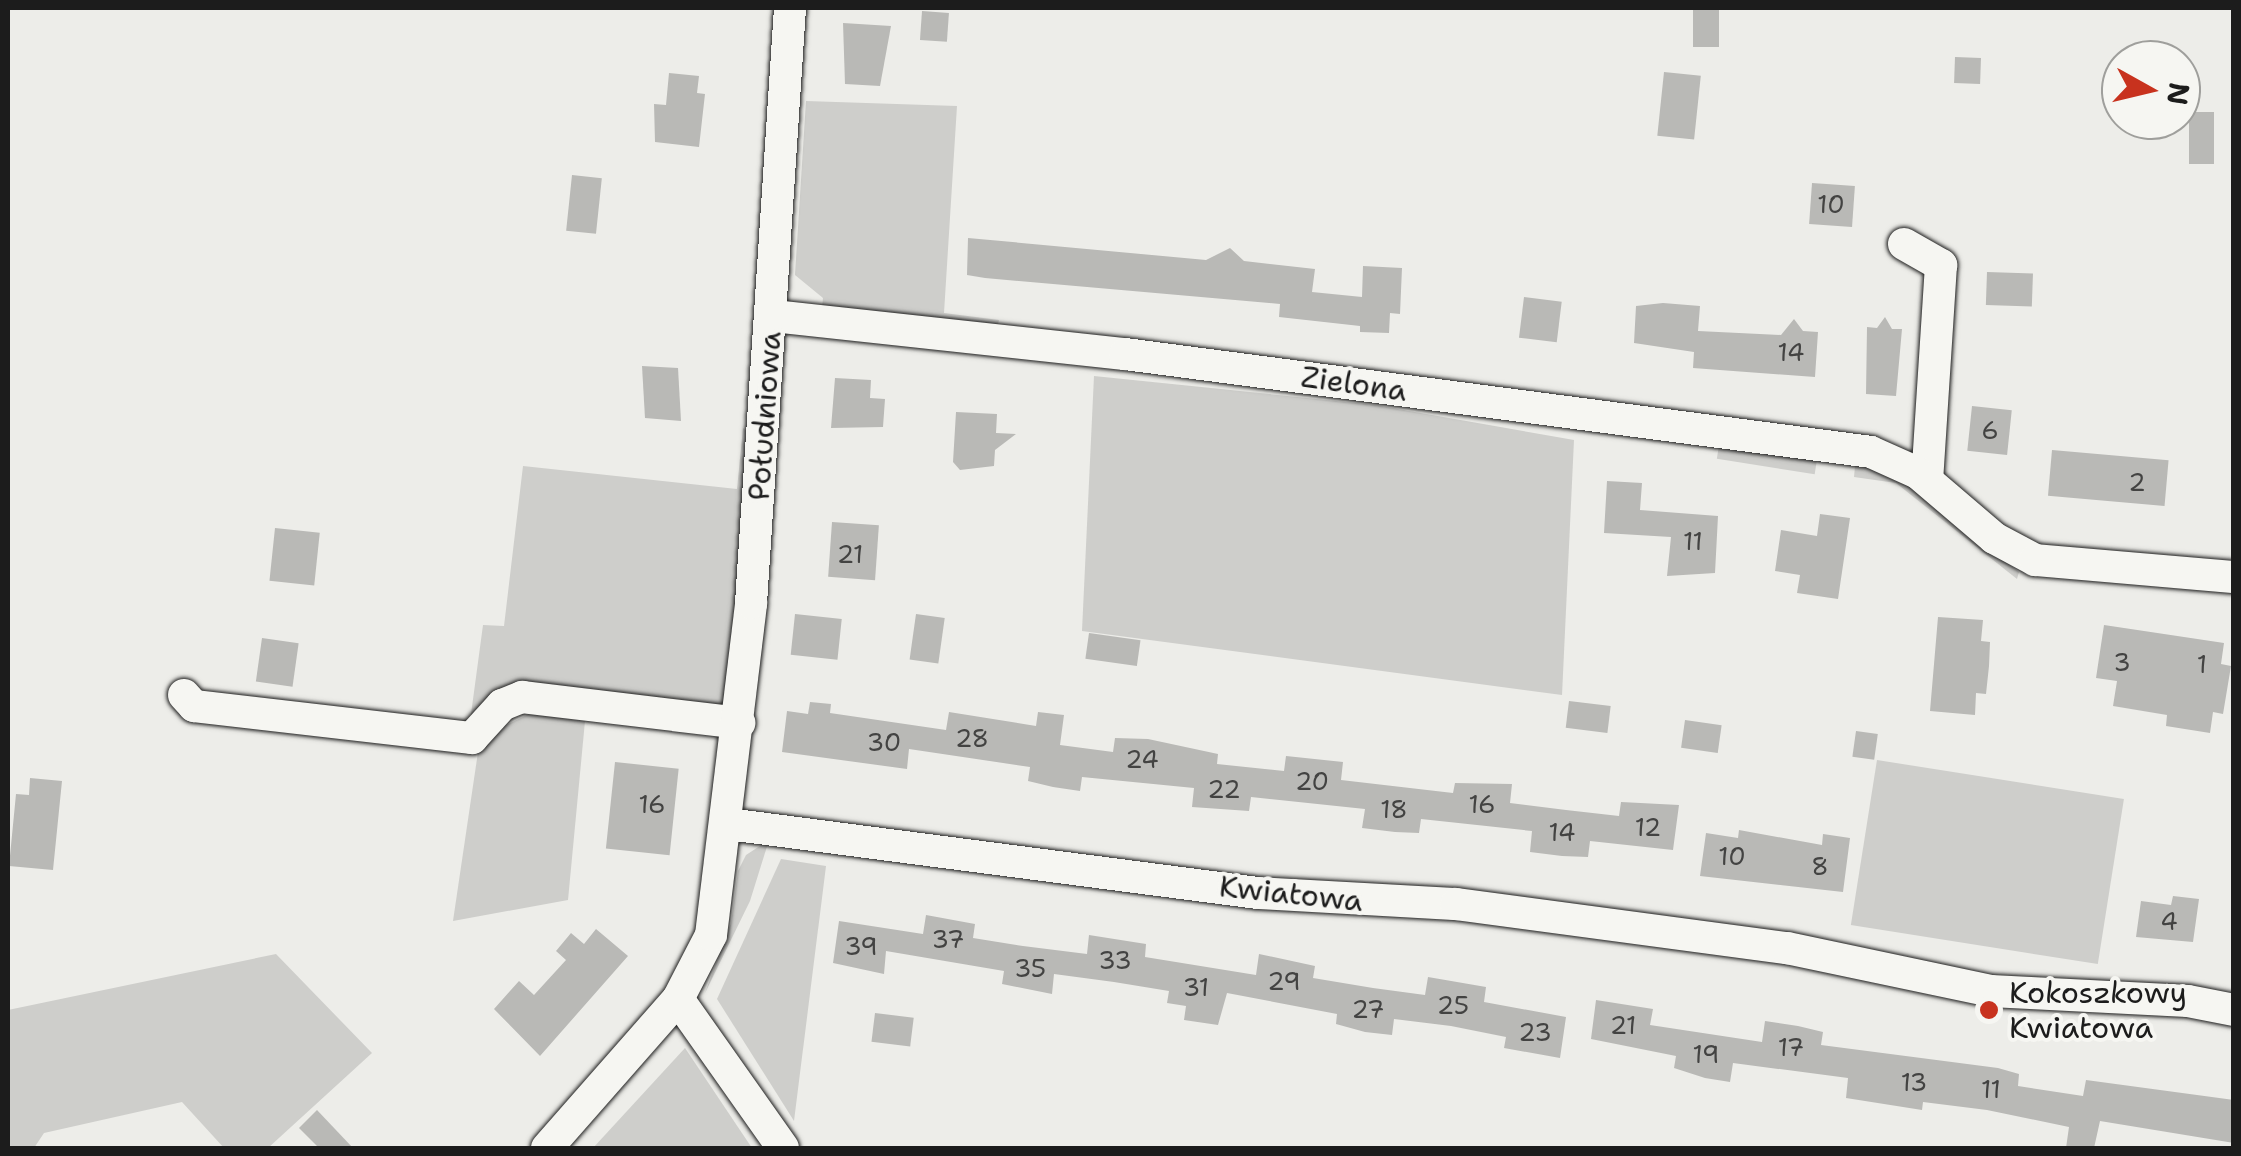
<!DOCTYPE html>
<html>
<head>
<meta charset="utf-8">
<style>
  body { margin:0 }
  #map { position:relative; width:2241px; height:1156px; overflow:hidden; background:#edede9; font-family:"Shantell Sans",sans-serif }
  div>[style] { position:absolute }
  .green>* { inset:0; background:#cececb; transform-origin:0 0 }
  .building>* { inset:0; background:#b9b9b6; transform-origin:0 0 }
  .roads { filter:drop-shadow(0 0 2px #1c1c1c) drop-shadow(0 0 2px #1c1c1c) }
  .minor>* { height:32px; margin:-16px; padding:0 16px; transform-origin:16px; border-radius:16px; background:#f6f6f2 }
  .dots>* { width:28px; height:28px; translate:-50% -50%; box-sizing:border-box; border:5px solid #f6f6f2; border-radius:50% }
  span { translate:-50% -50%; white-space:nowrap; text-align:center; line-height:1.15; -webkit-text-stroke:8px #f6f6f2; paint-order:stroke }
  .number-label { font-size:25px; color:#434342 }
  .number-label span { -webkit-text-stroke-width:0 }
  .street-label { font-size:30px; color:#1c1c1c }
  .poi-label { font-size:30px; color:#1c1c1c }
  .left { translate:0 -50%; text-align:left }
  .frame { position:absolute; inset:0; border:10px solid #1c1c1c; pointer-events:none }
  .north { position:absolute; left:2101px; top:40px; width:100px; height:100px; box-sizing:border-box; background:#f6f6f2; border:2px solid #9f9f9c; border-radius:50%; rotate:98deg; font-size:28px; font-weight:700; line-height:40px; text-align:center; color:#1c1c1c }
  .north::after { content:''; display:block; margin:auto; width:35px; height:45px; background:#c8321e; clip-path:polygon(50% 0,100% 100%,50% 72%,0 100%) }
</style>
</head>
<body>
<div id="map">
  <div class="green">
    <i style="clip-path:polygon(806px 101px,957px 106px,944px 313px,999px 320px,997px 328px,822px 308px,823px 298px,795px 275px)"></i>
    <i style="clip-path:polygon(1094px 376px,1375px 405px,1574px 440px,1562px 695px,1082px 631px)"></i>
    <i style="clip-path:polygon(743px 428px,752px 435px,728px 713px,499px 688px,469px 729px,483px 625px,504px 626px,523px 466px,737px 489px)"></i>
    <i style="left:1720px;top:439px;width:99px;height:20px;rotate:9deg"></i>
    <i style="clip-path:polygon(1855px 466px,1891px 472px,2019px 572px,2017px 579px,1896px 483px,1854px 477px)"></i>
    <i style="clip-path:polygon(529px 714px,585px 721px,568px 900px,453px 921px,478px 752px,500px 728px)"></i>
    <i style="left:1877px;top:760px;width:250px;height:167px;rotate:9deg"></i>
    <i style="clip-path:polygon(769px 840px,750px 901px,705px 993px,731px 923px,738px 871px,746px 855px)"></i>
    <i style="clip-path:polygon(781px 859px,826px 866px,794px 1121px,717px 999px)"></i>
    <i style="clip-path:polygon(276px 954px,372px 1053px,268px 1148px,224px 1148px,182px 1102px,44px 1133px,34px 1148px,8px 1148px,8px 1010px)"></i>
    <i style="clip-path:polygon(685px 1048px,752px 1148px,593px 1148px)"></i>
  </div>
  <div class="building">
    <i style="left:1693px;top:8px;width:26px;height:39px"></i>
    <i style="left:922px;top:11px;width:27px;height:29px;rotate:4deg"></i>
    <i style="clip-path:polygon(843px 23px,891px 26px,880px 86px,845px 84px)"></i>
    <i style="left:1955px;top:57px;width:26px;height:26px;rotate:2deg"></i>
    <i style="left:1664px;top:72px;width:37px;height:64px;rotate:6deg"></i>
    <i style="clip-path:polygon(669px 73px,699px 76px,697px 93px,705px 94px,699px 147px,655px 142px,654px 104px,666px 105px)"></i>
    <i style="left:2189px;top:112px;width:25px;height:52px"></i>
    <i style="left:572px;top:175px;width:30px;height:56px;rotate:6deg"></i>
    <i style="left:1812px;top:183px;width:43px;height:41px;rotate:4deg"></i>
    <i style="clip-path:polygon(968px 238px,1206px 260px,1230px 248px,1244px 261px,1315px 269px,1312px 292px,1362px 297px,1363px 266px,1402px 268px,1400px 314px,1390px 313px,1389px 333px,1360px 332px,1360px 326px,1279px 317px,1280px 304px,985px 278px,967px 275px)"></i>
    <i style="left:1987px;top:272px;width:46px;height:33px;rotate:2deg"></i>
    <i style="left:1524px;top:297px;width:38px;height:41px;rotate:7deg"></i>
    <i style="clip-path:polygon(1663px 303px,1700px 306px,1698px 331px,1781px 335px,1794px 319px,1803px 331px,1818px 332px,1815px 377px,1693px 368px,1694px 352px,1634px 343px,1636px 306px)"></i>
    <i style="clip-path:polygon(1885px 317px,1892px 329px,1902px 329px,1896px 396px,1866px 394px,1867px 327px,1877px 328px)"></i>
    <i style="clip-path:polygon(642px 366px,678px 368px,681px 421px,645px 418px)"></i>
    <i style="clip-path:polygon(835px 378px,871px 380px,870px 398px,885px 399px,883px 427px,831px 428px)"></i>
    <i style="left:1972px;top:406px;width:40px;height:45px;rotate:6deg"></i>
    <i style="clip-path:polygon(956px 412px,997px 414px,996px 433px,1016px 434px,995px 450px,994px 466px,960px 470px,953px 462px)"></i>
    <i style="left:2052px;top:450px;width:117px;height:46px;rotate:5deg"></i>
    <i style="clip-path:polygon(1607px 481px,1642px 483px,1640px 510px,1718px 516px,1715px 573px,1667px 576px,1671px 537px,1604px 533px)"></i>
    <i style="clip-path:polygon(1820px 514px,1850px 518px,1838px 599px,1797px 593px,1800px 575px,1775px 571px,1781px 530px,1817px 536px)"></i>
    <i style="left:832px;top:522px;width:47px;height:55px;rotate:4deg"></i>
    <i style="left:275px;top:528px;width:45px;height:53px;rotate:6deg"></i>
    <i style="left:795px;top:614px;width:47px;height:41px;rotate:6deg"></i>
    <i style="left:916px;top:614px;width:29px;height:46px;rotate:8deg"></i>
    <i style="clip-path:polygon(1938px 617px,1983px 620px,1981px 641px,1990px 642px,1989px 666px,1986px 694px,1976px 693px,1975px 715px,1930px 711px)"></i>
    <i style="clip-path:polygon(2104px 625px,2224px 643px,2221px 664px,2231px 666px,2223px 714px,2213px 712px,2210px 733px,2166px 726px,2167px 715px,2113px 706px,2117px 681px,2096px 678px)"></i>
    <i style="left:1089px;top:633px;width:52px;height:26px;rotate:8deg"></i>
    <i style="left:262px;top:638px;width:37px;height:44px;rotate:8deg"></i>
    <i style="left:1569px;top:701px;width:42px;height:27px;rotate:7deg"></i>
    <i style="clip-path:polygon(810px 702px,831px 704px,830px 713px,946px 730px,949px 712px,1036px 726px,1038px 712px,1064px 715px,1060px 745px,1113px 752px,1115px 738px,1148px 739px,1218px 754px,1217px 764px,1284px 771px,1286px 756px,1343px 762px,1341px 780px,1453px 793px,1455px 783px,1512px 784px,1510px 803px,1566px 810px,1619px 816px,1621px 802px,1679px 805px,1673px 850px,1590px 841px,1588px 857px,1562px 856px,1530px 852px,1532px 831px,1421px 819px,1419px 833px,1395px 832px,1362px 828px,1365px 809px,1251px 797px,1249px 811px,1192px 807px,1194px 788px,1082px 777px,1080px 791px,1053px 787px,1028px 781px,1030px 767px,909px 749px,907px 769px,782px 752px,787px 711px,808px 714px)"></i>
    <i style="left:1685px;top:720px;width:37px;height:28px;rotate:8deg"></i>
    <i style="left:1856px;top:731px;width:22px;height:26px;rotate:8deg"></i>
    <i style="left:615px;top:762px;width:64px;height:87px;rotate:6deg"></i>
    <i style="clip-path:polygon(30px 778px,62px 781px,53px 870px,9px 866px,16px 794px,29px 795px)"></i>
    <i style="clip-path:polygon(1739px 830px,1822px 845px,1823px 834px,1850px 838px,1843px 892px,1700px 876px,1706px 833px,1738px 838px)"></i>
    <i style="clip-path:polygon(2173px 896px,2199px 899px,2193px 942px,2136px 937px,2141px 901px,2171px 905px)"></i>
    <i style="clip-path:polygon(926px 915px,975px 924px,973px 938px,1023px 946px,1087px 954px,1089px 935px,1146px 944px,1145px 957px,1256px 975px,1259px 954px,1315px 966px,1313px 978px,1373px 988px,1425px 995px,1428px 977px,1486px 987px,1484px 1002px,1566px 1017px,1560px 1058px,1504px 1048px,1506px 1037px,1451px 1026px,1394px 1019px,1392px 1035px,1365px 1032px,1336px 1024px,1337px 1014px,1227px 993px,1218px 1025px,1184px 1020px,1186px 1006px,1167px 1003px,1169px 991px,1114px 982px,1054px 974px,1052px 994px,1002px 984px,1004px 971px,886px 951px,884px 974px,833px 963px,839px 921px,923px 934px)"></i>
    <i style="clip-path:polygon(596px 929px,628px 956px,540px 1056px,494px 1009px,519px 981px,534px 995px,566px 960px,556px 951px,571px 933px,584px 944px)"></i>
    <i style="clip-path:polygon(1596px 1000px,1653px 1009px,1650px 1025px,1762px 1042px,1765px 1021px,1798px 1026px,1823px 1032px,1821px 1045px,1998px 1068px,2019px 1074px,2018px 1086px,2083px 1096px,2086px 1080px,2234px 1100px,2234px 1143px,2100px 1121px,2094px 1148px,2066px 1148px,2069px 1127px,1987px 1110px,1923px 1102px,1922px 1110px,1846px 1098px,1848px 1078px,1733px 1063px,1730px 1082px,1705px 1078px,1674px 1068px,1676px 1056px,1591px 1039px)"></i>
    <i style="left:875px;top:1013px;width:39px;height:29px;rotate:7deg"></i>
    <i style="clip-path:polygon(317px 1110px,353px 1148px,319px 1148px,299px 1128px)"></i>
  </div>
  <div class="roads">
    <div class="minor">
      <i style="left:1904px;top:244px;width:43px;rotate:29.6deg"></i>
      <i style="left:1941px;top:265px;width:215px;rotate:93.7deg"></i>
      <i style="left:773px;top:316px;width:354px;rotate:6.2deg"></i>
      <i style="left:1125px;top:354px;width:752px;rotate:7.48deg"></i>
      <i style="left:1871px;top:452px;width:51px;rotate:24.1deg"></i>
      <i style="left:1918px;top:473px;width:100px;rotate:40.5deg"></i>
      <i style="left:1994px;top:538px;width:47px;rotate:28.2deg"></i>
      <i style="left:2035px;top:560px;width:200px;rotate:4.9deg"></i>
      <i style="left:184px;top:695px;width:15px;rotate:48deg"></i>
      <i style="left:194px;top:706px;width:280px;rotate:6.6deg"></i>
      <i style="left:472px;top:738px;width:45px;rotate:-47.7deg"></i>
      <i style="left:502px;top:705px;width:22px;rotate:-22deg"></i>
      <i style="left:522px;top:697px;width:219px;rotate:6.8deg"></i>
      <i style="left:728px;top:824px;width:534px;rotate:7.42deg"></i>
      <i style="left:1258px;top:893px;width:198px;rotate:3.2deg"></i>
      <i style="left:1456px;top:904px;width:334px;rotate:7.6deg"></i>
      <i style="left:1787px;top:948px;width:208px;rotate:11.9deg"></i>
      <i style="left:1991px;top:991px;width:197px;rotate:2.9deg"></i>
      <i style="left:2188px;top:1001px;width:47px;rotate:11.1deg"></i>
      <i style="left:678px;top:999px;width:182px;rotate:54.8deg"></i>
      <i style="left:547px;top:1148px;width:198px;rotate:-48.7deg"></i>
      <i style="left:678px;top:999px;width:72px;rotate:-62.7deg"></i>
      <i style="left:711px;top:935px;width:334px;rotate:-83.1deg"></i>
      <i style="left:751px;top:603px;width:596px;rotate:-86.25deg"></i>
    </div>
  </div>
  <div class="dots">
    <i style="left:1989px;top:1010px;background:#c8321e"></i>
  </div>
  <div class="number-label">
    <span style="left:1831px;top:204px">10</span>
    <span style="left:1791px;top:352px">14</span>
    <span style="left:1990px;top:430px">6</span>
    <span style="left:2137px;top:482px">2</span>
    <span style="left:1693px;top:541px">11</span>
    <span style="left:850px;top:554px">21</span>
    <span style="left:2122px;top:662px">3</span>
    <span style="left:2202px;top:664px">1</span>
    <span style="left:972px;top:738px">28</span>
    <span style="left:884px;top:742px">30</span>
    <span style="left:1142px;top:759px">24</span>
    <span style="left:1312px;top:781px">20</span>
    <span style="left:1224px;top:789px">22</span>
    <span style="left:652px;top:804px">16</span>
    <span style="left:1482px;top:804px">16</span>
    <span style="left:1394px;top:809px">18</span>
    <span style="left:1648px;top:827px">12</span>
    <span style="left:1562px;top:832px">14</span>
    <span style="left:1732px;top:856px">10</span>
    <span style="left:1820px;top:866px">8</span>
    <span style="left:2169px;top:921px">4</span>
    <span style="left:948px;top:939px">37</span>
    <span style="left:861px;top:946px">39</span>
    <span style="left:1115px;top:960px">33</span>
    <span style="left:1030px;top:968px">35</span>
    <span style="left:1284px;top:981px">29</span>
    <span style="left:1196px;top:987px">31</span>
    <span style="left:1453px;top:1005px">25</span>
    <span style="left:1368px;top:1009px">27</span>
    <span style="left:1623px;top:1025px">21</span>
    <span style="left:1535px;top:1032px">23</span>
    <span style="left:1791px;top:1047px">17</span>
    <span style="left:1706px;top:1054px">19</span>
    <span style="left:1914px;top:1082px">13</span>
    <span style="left:1991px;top:1089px">11</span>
  </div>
  <div class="street-label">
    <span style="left:1354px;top:384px;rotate:8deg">Zielona</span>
    <span style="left:765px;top:416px;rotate:-86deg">Południowa</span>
    <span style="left:1291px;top:894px;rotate:6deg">Kwiatowa</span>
  </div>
  <div class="poi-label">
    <span class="left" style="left:2009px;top:1010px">Kokoszkowy<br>Kwiatowa</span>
  </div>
  <div class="frame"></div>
  <div class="north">N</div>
</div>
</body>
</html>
